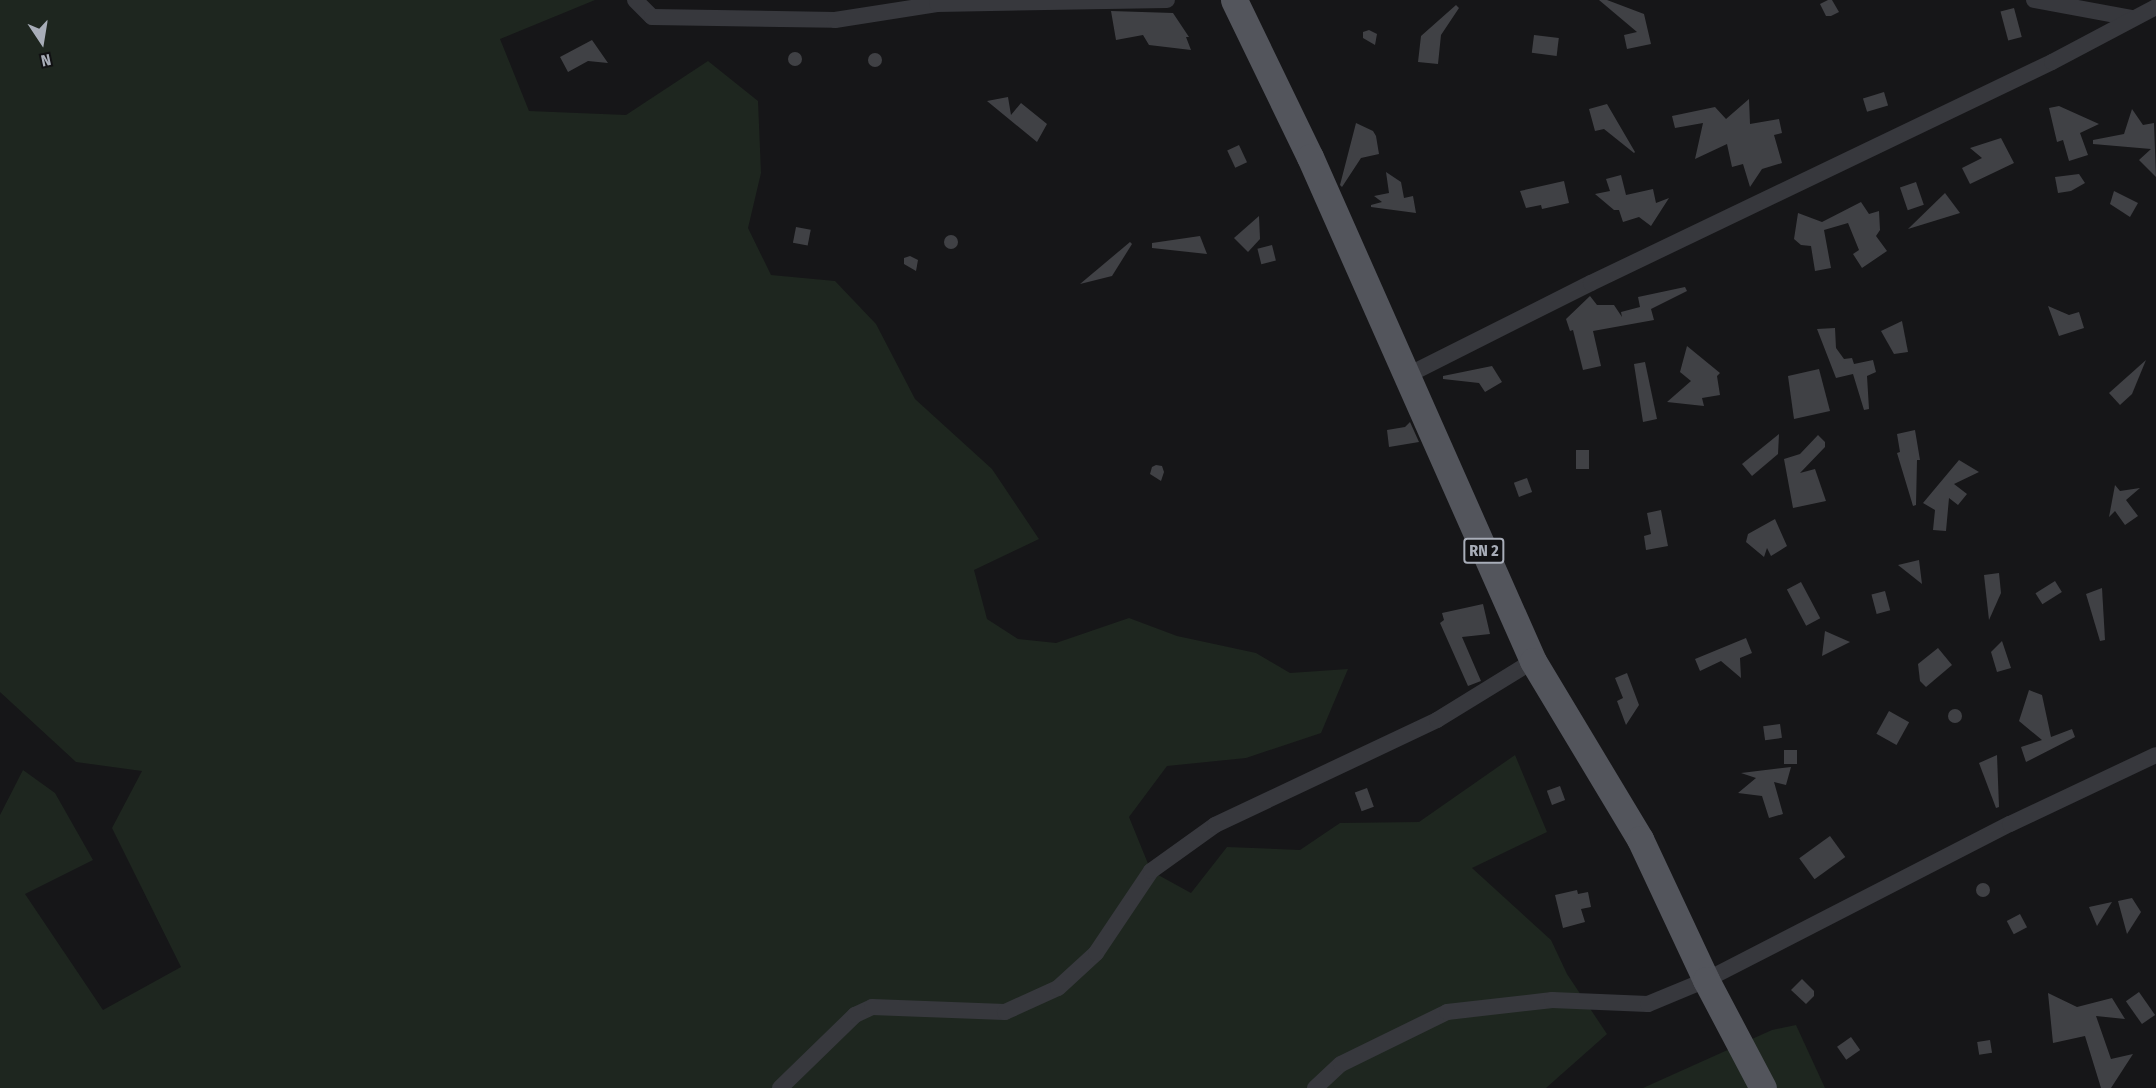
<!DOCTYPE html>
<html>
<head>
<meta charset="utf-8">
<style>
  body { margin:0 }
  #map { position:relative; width:2156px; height:1088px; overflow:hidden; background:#161618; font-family:"Fira Sans Condensed",sans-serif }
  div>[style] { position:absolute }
  .green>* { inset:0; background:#1e261f }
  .building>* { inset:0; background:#404145; transform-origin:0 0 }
  .round { border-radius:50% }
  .street>* { height:16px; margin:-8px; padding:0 8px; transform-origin:8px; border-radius:8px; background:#37383d }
  .primary>* { height:27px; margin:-13.5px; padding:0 13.5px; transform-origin:13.5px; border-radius:13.5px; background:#53555c }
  span { translate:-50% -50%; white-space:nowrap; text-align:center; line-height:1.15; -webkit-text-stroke:4.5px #111113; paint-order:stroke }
  .shield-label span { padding:2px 4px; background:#111113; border:2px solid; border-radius:4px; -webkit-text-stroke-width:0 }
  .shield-label { font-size:16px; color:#a8adb8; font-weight:700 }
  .north { position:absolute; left:12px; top:12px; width:60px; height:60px; -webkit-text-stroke:4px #111113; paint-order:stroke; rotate:168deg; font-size:16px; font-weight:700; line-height:24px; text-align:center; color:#a8adb8 }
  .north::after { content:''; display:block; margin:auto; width:21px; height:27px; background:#a8adb8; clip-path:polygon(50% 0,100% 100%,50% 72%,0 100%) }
</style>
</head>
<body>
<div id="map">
  <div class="green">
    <i style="clip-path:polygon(0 0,595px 0,500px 39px,529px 111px,626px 115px,708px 61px,758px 101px,761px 173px,748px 228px,771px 275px,835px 281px,876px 324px,915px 399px,992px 469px,1039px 539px,974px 570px,987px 619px,1018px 639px,1056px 643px,1129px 618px,1177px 636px,1256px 653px,1290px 673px,1348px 669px,1321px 733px,1246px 758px,1167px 766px,1129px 817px,1151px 871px,1191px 893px,1227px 847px,1300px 850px,1340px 823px,1419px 822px,1515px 755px,1547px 832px,1472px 868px,1551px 940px,1567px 974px,1607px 1034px,1546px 1088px,0 1088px,0 815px,23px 770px,55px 793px,93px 860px,25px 894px,103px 1010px,181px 967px,112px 828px,142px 771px,76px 762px,0 692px)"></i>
    <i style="clip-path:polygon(1796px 1025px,1825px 1088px,1643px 1088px,1772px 1030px)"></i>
  </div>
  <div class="building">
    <i style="clip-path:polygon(1599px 0,1607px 0,1644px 14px,1651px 44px,1627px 49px,1624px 35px,1637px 32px)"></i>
    <i style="clip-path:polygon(1828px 0,1832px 0,1839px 12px,1831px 16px,1826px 16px,1820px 4px)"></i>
    <i style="clip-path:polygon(1456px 5px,1459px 8px,1441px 35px,1438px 64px,1418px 62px,1421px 36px)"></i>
    <i style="left:2014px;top:8px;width:30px;height:14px;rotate:75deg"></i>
    <i style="clip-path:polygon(1111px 11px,1173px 13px,1189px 37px,1186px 37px,1191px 50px,1149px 45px,1143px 35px,1116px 40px)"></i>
    <i style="clip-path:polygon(1369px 30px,1377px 34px,1375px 45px,1363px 38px,1363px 32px)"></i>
    <i style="left:1534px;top:35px;width:25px;height:18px;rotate:7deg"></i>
    <i style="clip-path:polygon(592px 40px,608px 63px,588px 61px,568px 72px,560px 57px)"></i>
    <i class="round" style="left:788px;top:52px;width:14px;height:14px"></i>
    <i class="round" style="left:868px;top:53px;width:14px;height:14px"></i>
    <i style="left:1884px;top:92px;width:14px;height:22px;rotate:73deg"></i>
    <i style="clip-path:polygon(1008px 97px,1011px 115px,1021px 103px,1047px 124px,1037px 142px,987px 101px)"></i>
    <i style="clip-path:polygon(1749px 99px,1750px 124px,1779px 119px,1782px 133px,1774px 135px,1782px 163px,1762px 169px,1750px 187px,1743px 164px,1732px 167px,1727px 144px,1695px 159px,1703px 123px,1675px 128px,1672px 116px,1715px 107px,1726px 119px)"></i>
    <i style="clip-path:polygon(1607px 104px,1635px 152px,1634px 153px,1604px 129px,1595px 131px,1589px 109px)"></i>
    <i style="clip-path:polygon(2059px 106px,2099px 124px,2080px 133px,2088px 155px,2069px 161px,2063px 140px,2057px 142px,2049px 108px)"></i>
    <i style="clip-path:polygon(2132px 109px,2143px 125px,2154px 123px,2156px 177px,2139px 160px,2151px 149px,2093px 144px,2093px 140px,2124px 134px)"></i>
    <i style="clip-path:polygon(1356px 123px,1373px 131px,1376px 136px,1379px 154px,1361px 158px,1342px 187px,1340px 185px)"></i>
    <i style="clip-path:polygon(2001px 138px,2014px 163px,1970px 184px,1962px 168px,1982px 158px,1970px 148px)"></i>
    <i style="left:1239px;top:145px;width:19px;height:13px;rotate:65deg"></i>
    <i style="clip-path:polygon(1386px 172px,1401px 182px,1404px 198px,1413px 196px,1416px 213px,1371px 207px,1371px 205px,1382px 202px,1374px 196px,1389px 193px)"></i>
    <i style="clip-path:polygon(2079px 174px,2085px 183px,2071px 191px,2058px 193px,2055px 177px)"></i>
    <i style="clip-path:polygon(1621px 175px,1626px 195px,1653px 189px,1656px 203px,1669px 198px,1651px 226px,1639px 217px,1623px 222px,1619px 210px,1614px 210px,1595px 194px,1610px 191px,1606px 179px)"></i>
    <i style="clip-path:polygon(1564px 181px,1569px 203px,1542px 209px,1541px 205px,1526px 208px,1520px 191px)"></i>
    <i style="left:1916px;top:182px;width:24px;height:17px;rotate:71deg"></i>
    <i style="clip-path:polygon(2114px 191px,2138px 203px,2130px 217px,2110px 204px)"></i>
    <i style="clip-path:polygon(1945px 193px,1960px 213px,1908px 229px)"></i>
    <i style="clip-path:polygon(1861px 202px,1869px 214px,1879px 211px,1880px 230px,1876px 236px,1887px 251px,1862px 268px,1853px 254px,1859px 250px,1848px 223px,1824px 230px,1831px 268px,1815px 271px,1811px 246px,1801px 245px,1794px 239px,1798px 213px,1822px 222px)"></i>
    <i style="clip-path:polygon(1259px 216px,1260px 239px,1248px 252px,1234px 238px)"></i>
    <i style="left:796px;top:227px;width:15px;height:16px;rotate:11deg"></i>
    <i class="round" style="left:944px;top:235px;width:14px;height:14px"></i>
    <i style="clip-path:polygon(1200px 236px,1207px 254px,1152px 248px,1152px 243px)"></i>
    <i style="clip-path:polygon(1130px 242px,1132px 244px,1112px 276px,1080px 284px)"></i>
    <i style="left:1272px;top:245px;width:16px;height:15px;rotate:76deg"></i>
    <i style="clip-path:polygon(910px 256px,918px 260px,916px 271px,904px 264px,904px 258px)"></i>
    <i style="clip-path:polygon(1685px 287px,1687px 291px,1651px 309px,1654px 320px,1593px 331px,1601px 366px,1583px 370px,1573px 330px,1570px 331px,1566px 319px,1590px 296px,1597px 305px,1614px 305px,1622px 317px,1621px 312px,1640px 307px,1638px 297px)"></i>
    <i style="clip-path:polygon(2048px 306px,2069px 315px,2079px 312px,2084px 328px,2059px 336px)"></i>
    <i style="clip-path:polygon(1902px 321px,1908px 352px,1894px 354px,1881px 331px)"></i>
    <i style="clip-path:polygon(1835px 328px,1836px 348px,1844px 359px,1852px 358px,1854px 364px,1873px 360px,1876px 372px,1867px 376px,1869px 409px,1864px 410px,1853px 374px,1836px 378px,1817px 329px)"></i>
    <i style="clip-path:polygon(1687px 346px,1720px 373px,1717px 376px,1720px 395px,1702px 398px,1704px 406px,1667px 402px,1691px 381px,1680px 372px)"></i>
    <i style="clip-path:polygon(2146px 360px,2132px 394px,2120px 405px,2109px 393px)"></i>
    <i style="clip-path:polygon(1645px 362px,1657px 419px,1643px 422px,1634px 364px)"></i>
    <i style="clip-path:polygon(1492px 366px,1502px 382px,1485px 392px,1479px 383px,1443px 379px,1443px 376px)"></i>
    <i style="clip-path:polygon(1819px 369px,1830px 411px,1794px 419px,1788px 376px)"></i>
    <i style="clip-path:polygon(1410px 422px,1419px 442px,1389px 447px,1387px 430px,1405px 427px)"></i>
    <i style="clip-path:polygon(1915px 430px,1920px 460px,1917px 460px,1916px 505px,1913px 506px,1897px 453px,1900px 452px,1897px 434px)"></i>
    <i style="clip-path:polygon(1779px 434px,1778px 454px,1752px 476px,1742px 464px)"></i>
    <i style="clip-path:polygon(1818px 435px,1825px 442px,1825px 447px,1800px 473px,1815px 469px,1826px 501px,1793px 508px,1784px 459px,1800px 454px)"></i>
    <i style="left:1589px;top:450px;width:19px;height:13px;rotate:90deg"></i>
    <i style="clip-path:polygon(1959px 460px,1979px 472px,1954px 484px,1967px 494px,1958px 505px,1949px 498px,1946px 531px,1933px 530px,1935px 510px,1923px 503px)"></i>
    <i style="clip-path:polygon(1156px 465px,1162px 466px,1164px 472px,1161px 481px,1150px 474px,1152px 467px)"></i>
    <i style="left:1527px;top:478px;width:15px;height:14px;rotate:70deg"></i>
    <i style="clip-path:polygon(2115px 485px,2120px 491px,2140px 488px,2126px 500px,2138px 516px,2125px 525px,2115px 511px,2109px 517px)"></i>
    <i style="clip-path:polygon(1661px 510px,1668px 546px,1646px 550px,1644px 536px,1651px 534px,1647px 513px)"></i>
    <i style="clip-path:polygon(1775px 519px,1787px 546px,1771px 556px,1767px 548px,1764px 557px,1746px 542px,1748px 534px)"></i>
    <i style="clip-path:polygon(1919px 560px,1922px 584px,1898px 565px)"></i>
    <i style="clip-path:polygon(1999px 573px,2001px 593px,1989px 620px,1984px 575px)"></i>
    <i style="left:2055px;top:581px;width:13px;height:23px;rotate:58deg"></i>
    <i style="left:1801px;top:582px;width:41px;height:16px;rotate:62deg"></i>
    <i style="clip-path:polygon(2102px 588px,2105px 640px,2100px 641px,2086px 594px)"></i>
    <i style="left:1885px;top:591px;width:20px;height:14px;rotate:75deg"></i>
    <i style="clip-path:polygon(1483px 604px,1490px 634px,1462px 637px,1481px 681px,1468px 686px,1440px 623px,1444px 620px,1442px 613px)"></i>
    <i style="clip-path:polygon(1825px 631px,1850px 642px,1822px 656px)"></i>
    <i style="clip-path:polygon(1746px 638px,1752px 653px,1740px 658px,1741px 678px,1721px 661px,1700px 671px,1695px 659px)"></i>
    <i style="clip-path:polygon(2002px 641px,2011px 668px,1997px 672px,1991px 652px)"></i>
    <i style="clip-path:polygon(1938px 648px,1952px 665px,1926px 687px,1920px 681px,1918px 664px)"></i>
    <i style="clip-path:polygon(1627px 673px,1639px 705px,1626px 725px,1617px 701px,1623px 698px,1615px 678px)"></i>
    <i style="clip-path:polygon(2029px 690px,2042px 695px,2051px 737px,2072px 729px,2075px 737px,2026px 762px,2021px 747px,2042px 740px,2019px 721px)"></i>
    <i class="round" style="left:1948px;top:709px;width:14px;height:14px"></i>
    <i style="left:1889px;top:711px;width:23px;height:26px;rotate:29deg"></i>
    <i style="left:1780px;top:724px;width:14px;height:17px;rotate:82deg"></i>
    <i style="left:1784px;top:750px;width:13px;height:14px"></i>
    <i style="clip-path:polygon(1997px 755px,1999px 807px,1996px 808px,1979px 763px)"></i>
    <i style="clip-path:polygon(1791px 767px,1786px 785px,1774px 782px,1783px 814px,1769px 818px,1762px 796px,1738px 793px,1756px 778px,1741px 773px)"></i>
    <i style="left:1560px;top:786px;width:15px;height:14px;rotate:70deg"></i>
    <i style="left:1367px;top:788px;width:20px;height:13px;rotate:70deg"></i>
    <i style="left:1830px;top:836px;width:26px;height:38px;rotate:54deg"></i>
    <i class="round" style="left:1976px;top:883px;width:14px;height:14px"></i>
    <i style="clip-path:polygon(1577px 890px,1578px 894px,1588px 892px,1591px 907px,1581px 909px,1585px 922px,1563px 928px,1555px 895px)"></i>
    <i style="clip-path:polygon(2132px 898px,2141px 912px,2127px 934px,2118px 901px)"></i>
    <i style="clip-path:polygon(2112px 902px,2097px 926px,2089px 907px)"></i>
    <i style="left:2020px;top:914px;width:15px;height:15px;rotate:62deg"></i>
    <i style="clip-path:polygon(1802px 979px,1814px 991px,1814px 996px,1806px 1004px,1791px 990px)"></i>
    <i style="left:2139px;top:992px;width:28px;height:16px;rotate:55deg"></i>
    <i style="clip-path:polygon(2048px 993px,2077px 1007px,2112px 998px,2125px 1019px,2096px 1016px,2111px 1059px,2133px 1054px,2111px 1088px,2101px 1088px,2085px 1036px,2053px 1043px)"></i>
    <i style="left:1851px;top:1037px;width:16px;height:17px;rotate:55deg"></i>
    <i style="left:1990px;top:1040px;width:13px;height:13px;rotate:81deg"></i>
  </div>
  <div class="street">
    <i style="left:635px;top:0;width:24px;rotate:45deg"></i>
    <i style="left:652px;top:17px;width:183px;rotate:0.9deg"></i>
    <i style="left:835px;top:20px;width:103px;rotate:-8.9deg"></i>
    <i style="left:937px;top:4px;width:230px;rotate:-1deg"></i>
    <i style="left:2034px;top:0;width:100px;rotate:10.4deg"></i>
    <i style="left:1406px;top:376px;width:207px;rotate:-26.7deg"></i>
    <i style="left:1591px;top:283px;width:511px;rotate:-25.61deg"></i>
    <i style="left:2052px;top:62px;width:118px;rotate:-27.9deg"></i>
    <i style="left:780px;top:1088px;width:105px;rotate:-44.2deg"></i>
    <i style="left:855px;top:1015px;width:19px;rotate:-25deg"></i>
    <i style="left:872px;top:1007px;width:133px;rotate:2.2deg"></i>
    <i style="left:1005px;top:1012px;width:58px;rotate:-24.4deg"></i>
    <i style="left:1058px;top:988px;width:52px;rotate:-42.6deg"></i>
    <i style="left:1096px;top:953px;width:99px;rotate:-56.1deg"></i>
    <i style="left:1151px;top:871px;width:79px;rotate:-35.7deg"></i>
    <i style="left:1215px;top:825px;width:246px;rotate:-25.3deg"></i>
    <i style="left:1437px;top:720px;width:113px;rotate:-31.6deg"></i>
    <i style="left:1315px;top:1088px;width:35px;rotate:-43deg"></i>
    <i style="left:1341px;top:1064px;width:118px;rotate:-26.1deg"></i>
    <i style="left:1447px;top:1012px;width:106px;rotate:-6.5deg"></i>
    <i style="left:1552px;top:1000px;width:96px;rotate:2.4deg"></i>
    <i style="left:1648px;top:1004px;width:63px;rotate:-22.5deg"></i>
    <i style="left:1706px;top:980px;width:342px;rotate:-27.2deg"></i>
    <i style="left:2010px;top:824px;width:161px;rotate:-25.3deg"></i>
  </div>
  <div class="primary">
    <i style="left:1234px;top:0;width:174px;rotate:64.2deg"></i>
    <i style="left:1310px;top:157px;width:551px;rotate:66.13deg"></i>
    <i style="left:1533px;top:661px;width:208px;rotate:59deg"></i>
    <i style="left:1640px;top:839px;width:156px;rotate:64.9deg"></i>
    <i style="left:1706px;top:980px;width:122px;rotate:62.2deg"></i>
  </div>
  <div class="shield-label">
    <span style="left:1484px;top:551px">RN 2</span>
  </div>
  <div class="north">N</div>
</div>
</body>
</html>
